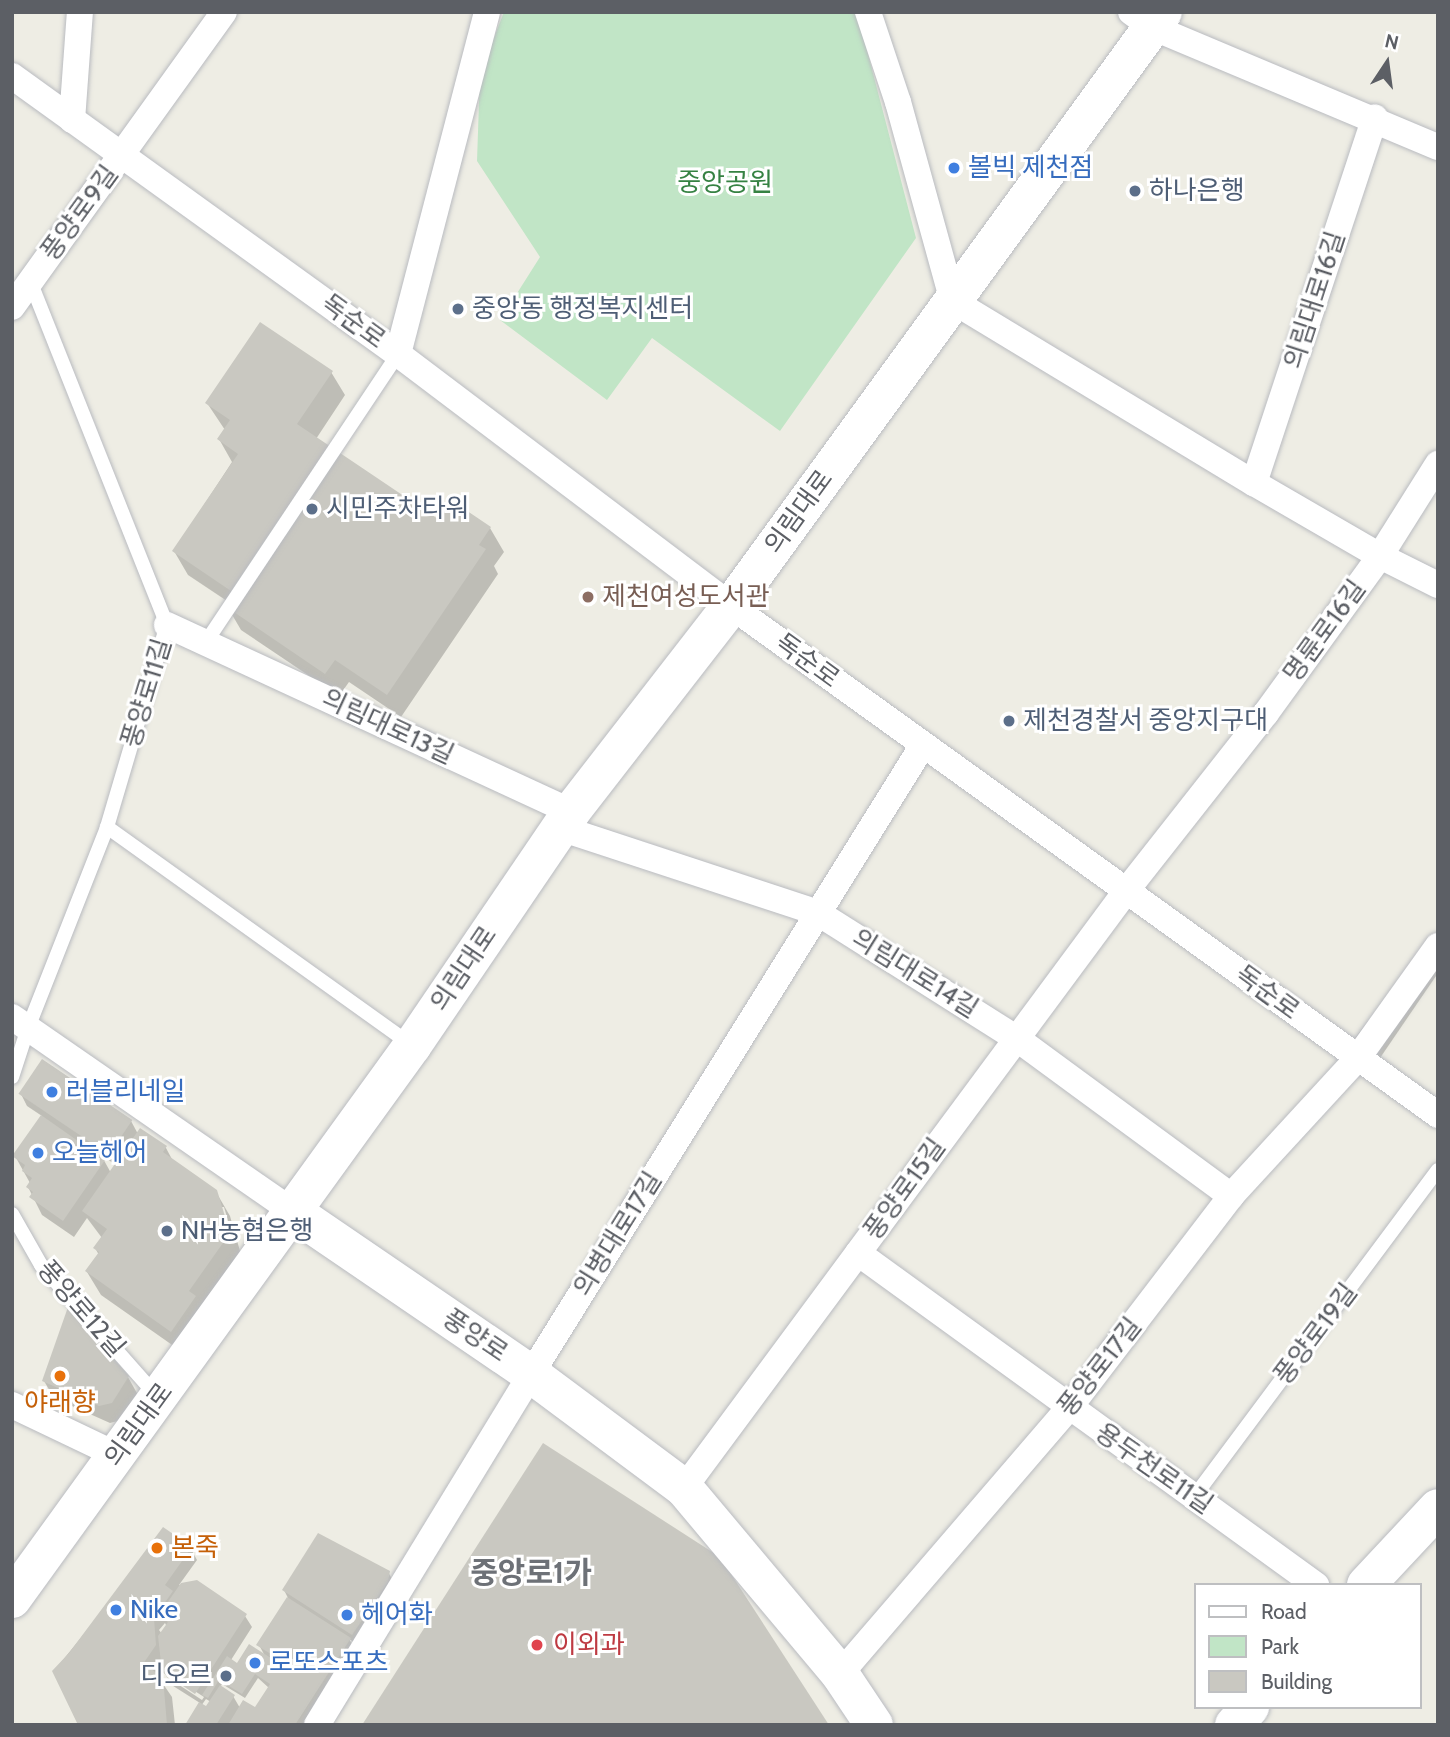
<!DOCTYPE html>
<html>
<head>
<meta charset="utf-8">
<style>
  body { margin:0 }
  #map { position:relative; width:1450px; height:1737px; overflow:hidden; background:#eeede4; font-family:Cabin,"Noto Sans KR",sans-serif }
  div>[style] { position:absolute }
  .green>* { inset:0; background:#c1e5c6 }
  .shadow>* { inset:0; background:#0003 }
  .building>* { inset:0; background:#c9c8c1; transform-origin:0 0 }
  .roads { filter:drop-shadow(0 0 2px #b9bbc0) drop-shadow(0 0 2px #b9bbc0) }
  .lane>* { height:14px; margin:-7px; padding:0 7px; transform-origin:7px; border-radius:7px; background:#fff }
  .street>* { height:26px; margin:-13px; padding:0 13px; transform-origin:13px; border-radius:13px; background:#fff }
  .secondary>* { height:38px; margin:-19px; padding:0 19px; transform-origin:19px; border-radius:19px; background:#fff }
  .dots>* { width:19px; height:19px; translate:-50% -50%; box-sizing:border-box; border:4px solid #fff; border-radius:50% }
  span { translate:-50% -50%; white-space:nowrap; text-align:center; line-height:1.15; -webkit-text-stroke:6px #fff; paint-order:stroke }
  .shop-label { font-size:26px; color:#366cbe }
  .left { translate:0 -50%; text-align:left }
  .park-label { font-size:26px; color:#368243 }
  .service-label { font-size:26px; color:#4e5e75 }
  .right { translate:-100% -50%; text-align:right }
  .street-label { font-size:26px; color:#5c5f65 }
  .education-label { font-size:26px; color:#785e54 }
  .food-label { font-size:26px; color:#c56008 }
  .health-label { font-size:26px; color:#be3a42 }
  .quarter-label { font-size:30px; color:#6d7177; font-weight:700 }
  .frame { position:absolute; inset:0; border:14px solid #5c5f65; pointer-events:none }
  .legend { position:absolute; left:1194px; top:1583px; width:228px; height:126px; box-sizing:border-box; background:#fff; border:2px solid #bebfc1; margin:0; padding:9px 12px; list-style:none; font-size:21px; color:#5c5f65 }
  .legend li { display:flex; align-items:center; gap:14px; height:35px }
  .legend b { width:35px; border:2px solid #bebfc1 }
  .north { position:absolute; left:1352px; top:28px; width:70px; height:70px; -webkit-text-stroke:5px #fff; paint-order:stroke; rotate:13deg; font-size:19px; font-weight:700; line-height:28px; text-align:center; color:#5c5f65 }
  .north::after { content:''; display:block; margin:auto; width:24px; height:32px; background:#5c5f65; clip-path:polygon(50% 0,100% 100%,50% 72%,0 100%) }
</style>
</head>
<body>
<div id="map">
  <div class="green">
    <i style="clip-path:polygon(504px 12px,857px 12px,916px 238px,780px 431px,652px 338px,607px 400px,500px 320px,540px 257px,477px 161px,480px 73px)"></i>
  </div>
  <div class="shadow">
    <i style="clip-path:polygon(331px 372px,345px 395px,316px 439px,439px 521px,490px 528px,504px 552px,494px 566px,498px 574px,401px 717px,349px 682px,339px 696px,241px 630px,227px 606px,230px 603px,188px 575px,174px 551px,232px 462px,219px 439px,225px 430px,207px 403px)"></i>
    <i style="clip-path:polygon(1438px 930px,1438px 973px,1380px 1058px,1355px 1038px)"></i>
    <i style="clip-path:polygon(evenodd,21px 1094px,131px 1121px,138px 1134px,166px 1148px,174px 1163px,216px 1192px,230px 1216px,242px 1258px,185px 1354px,101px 1295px,87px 1272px,99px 1255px,95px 1248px,102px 1238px,87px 1218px,74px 1237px,42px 1215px,28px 1187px,30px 1183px,15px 1156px,42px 1116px,27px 1106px,21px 1094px,101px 1155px,116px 1165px,111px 1173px,101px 1155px,21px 1094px,220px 1207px,224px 1207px,234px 1241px,231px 1242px,220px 1207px)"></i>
    <i style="clip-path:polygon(128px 1377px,138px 1395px,122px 1420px,110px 1423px,54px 1398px,44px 1381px)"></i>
    <i style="clip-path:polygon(evenodd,191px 1549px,197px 1560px,179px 1585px,197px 1582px,245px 1616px,252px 1627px,231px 1660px,237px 1665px,265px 1656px,259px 1645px,288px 1598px,284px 1590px,388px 1572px,395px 1584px,359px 1645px,349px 1639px,356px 1651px,308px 1725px,187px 1725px,200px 1703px,170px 1684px,167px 1677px,202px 1700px,204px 1697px,167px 1673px,167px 1677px,162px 1669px,157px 1675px,172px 1697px,175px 1725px,79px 1725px,54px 1671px,118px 1592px,191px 1549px,165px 1623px,167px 1627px,162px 1634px,159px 1630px,165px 1623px,191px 1549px,258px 1678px,269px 1688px,255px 1710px,240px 1708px,233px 1696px,220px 1688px,222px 1684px,245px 1698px,258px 1678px,191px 1549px,206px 1699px,211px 1702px,207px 1709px,201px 1706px,206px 1699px)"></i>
  </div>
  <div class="building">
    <i style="clip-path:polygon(260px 322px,333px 371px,297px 424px,438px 519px,451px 500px,491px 527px,479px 545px,486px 549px,387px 695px,335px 660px,325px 674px,225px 606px,234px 593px,172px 551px,238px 454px,217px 439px,230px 420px,205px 403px)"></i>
    <i style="left:42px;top:1059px;width:109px;height:42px;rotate:34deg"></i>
    <i style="clip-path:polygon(41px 1115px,105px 1160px,63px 1221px,29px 1197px,33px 1192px,26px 1187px,32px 1178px,22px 1171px,25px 1165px,12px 1156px)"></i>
    <i style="clip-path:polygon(140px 1128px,167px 1146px,163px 1152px,217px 1190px,230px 1233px,189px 1291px,196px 1296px,171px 1332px,85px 1271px,99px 1252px,93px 1248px,107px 1229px,82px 1211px)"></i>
    <i style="clip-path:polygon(68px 1307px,129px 1376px,112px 1403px,99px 1406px,42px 1381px)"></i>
    <i style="clip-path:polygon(543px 1443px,720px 1557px,829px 1725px,362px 1725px)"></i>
    <i style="clip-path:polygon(163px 1527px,192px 1547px,165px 1585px,173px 1591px,154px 1618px,156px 1645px,143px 1664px,163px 1677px,167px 1725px,78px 1725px,52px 1671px,69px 1653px)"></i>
    <i style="clip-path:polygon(318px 1533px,390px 1571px,388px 1582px,352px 1635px,282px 1590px)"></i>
    <i style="clip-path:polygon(197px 1580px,247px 1614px,195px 1694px,162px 1672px,158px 1636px,168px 1622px,158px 1616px,181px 1583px)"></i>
    <i style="clip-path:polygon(287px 1597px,351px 1638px,295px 1725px,228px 1725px,243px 1700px,255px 1707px,270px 1684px,255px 1674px,242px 1694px,219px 1680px,208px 1698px,202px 1695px,227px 1656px,237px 1663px,249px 1644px,274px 1660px,276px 1657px,256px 1645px)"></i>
    <i style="clip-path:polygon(220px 1685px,235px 1695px,216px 1725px,185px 1725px,199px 1702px,206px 1706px)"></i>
  </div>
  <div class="roads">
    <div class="lane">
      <i style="left:206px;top:642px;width:346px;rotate:-56.3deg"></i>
      <i style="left:107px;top:827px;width:374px;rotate:35.6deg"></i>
      <i style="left:12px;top:1077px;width:52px;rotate:-71.9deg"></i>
      <i style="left:28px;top:1028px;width:216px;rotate:-68.5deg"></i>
      <i style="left:107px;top:827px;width:211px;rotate:-73.5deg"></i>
      <i style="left:167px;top:625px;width:370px;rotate:-111.7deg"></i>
      <i style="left:12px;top:1214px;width:59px;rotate:60.4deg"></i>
      <i style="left:41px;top:1265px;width:175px;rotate:48.5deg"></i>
      <i style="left:1194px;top:1497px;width:408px;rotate:-53.3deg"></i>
    </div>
    <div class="street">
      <i style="left:868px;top:12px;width:95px;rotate:71.6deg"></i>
      <i style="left:898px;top:102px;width:206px;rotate:74.6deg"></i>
      <i style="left:953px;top:301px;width:352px;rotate:31.2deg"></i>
      <i style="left:1254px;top:483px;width:146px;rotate:30.1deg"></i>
      <i style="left:1380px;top:556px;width:65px;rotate:26.6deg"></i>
      <i style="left:1131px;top:12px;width:26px;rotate:36deg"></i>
      <i style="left:1152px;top:27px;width:310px;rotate:22.8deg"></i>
      <i style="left:12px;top:76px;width:476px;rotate:35.8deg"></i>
      <i style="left:398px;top:354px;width:418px;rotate:37.1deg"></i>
      <i style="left:731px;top:606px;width:871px;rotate:35.75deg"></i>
      <i style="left:72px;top:120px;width:108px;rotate:-85.8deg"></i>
      <i style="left:12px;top:307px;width:363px;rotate:-54.3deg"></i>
      <i style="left:398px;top:354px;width:353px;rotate:-75.4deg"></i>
      <i style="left:1254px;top:483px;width:385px;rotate:-71.7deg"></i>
      <i style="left:167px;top:625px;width:445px;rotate:24.8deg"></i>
      <i style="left:560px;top:828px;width:272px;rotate:18.2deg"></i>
      <i style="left:818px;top:913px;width:234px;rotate:32.3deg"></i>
      <i style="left:1016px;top:1038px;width:267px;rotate:36.3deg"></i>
      <i style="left:12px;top:1017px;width:341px;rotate:34.7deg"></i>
      <i style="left:858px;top:1253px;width:566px;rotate:35.94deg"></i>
      <i style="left:12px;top:1405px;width:116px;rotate:25.5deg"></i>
      <i style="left:684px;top:1488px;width:743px;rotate:-53.48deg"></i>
      <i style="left:1126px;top:891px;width:226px;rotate:-51.8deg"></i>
      <i style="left:1266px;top:713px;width:194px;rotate:-54deg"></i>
      <i style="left:1380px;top:556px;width:109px;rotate:-57.8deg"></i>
      <i style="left:840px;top:1674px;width:351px;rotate:-49.3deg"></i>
      <i style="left:1069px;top:1408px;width:267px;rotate:-52.6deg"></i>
      <i style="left:1231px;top:1196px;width:186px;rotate:-47.4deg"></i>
      <i style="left:1357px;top:1059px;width:139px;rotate:-54.4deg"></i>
      <i style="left:317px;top:1725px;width:411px;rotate:-58.6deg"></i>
      <i style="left:531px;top:1374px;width:741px;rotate:-58.07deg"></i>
    </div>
    <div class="secondary">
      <i style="left:292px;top:1211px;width:289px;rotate:34.3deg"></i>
      <i style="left:531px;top:1374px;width:191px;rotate:36.7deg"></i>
      <i style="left:684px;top:1488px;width:243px;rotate:50deg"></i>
      <i style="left:840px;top:1674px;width:61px;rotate:56.3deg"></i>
      <i style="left:1366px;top:1585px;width:105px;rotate:-46.9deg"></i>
      <i style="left:12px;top:1599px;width:683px;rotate:-54.12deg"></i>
      <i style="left:412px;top:1046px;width:283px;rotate:-55.8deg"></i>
      <i style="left:571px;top:812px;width:261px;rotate:-52.2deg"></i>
      <i style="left:731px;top:606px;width:734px;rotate:-53.97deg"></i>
      <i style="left:1234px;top:1725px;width:24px;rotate:-48deg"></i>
    </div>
  </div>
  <div class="dots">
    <i style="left:954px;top:168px;background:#3f7fe0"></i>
    <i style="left:1135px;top:191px;background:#5c6f8a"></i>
    <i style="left:458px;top:309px;background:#5c6f8a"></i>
    <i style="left:312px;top:509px;background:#5c6f8a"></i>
    <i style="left:588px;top:597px;background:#8d6e63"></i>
    <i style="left:1009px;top:721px;background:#5c6f8a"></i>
    <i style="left:52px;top:1092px;background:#3f7fe0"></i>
    <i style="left:38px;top:1153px;background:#3f7fe0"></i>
    <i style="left:167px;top:1231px;background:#5c6f8a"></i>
    <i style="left:60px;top:1376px;background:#e8710a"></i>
    <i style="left:157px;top:1548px;background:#e8710a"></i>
    <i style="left:116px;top:1610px;background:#3f7fe0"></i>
    <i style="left:347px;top:1615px;background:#3f7fe0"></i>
    <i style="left:537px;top:1645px;background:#e0444e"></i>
    <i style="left:255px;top:1663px;background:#3f7fe0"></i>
    <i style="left:226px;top:1676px;background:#5c6f8a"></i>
  </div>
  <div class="shop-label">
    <span class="left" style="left:968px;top:168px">볼빅 제천점</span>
    <span class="left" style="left:66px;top:1092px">러블리네일</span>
    <span class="left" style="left:52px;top:1153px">오늘헤어</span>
    <span class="left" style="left:130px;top:1610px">Nike</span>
    <span class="left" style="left:361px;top:1615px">헤어화</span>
    <span class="left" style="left:269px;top:1663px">로또스포츠</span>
  </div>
  <div class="park-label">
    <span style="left:725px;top:183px">중앙공원</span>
  </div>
  <div class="service-label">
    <span class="left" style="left:1149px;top:191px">하나은행</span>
    <span class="left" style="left:472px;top:309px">중앙동 행정복지센터</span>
    <span class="left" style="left:326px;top:509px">시민주차타워</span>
    <span class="left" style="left:1023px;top:721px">제천경찰서 중앙지구대</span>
    <span class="left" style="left:181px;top:1231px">NH농협은행</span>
    <span class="right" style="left:212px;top:1676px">디오르</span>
  </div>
  <div class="street-label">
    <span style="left:80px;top:213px;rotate:-54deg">풍양로9길</span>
    <span style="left:1315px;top:300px;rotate:-72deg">의림대로16길</span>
    <span style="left:353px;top:322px;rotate:36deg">독순로</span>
    <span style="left:799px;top:512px;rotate:-54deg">의림대로</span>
    <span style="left:1325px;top:631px;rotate:-54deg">명륜로16길</span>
    <span style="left:807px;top:661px;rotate:36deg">독순로</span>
    <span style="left:147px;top:693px;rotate:-73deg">풍양로11길</span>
    <span style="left:388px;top:727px;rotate:25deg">의림대로13길</span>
    <span style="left:464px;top:969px;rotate:-56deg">의림대로</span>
    <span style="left:915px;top:974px;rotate:32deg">의림대로14길</span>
    <span style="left:1267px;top:993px;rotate:36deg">독순로</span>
    <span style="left:905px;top:1189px;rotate:-54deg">풍양로15길</span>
    <span style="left:618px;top:1234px;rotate:-58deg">의병대로17길</span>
    <span style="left:81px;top:1309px;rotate:49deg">풍양로12길</span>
    <span style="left:1316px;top:1334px;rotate:-53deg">풍양로19길</span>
    <span style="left:475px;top:1336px;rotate:34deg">풍양로</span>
    <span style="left:1100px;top:1367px;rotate:-52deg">풍양로17길</span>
    <span style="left:139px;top:1425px;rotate:-54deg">의림대로</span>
    <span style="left:1154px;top:1469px;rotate:35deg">용두천로11길</span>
  </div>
  <div class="education-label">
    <span class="left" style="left:602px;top:597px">제천여성도서관</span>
  </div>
  <div class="food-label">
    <span style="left:60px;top:1403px">야래향</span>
    <span class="left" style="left:171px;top:1548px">본죽</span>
  </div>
  <div class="health-label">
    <span class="left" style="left:553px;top:1645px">이외과</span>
  </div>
  <div class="quarter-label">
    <span style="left:531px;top:1573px">중앙로1가</span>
  </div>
  <div class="frame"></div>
  <ul class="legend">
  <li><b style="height:9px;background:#fff"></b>Road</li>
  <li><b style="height:19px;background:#c1e5c6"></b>Park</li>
  <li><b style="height:19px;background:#c9c8c1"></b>Building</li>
  </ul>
  <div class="north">N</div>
</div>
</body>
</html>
